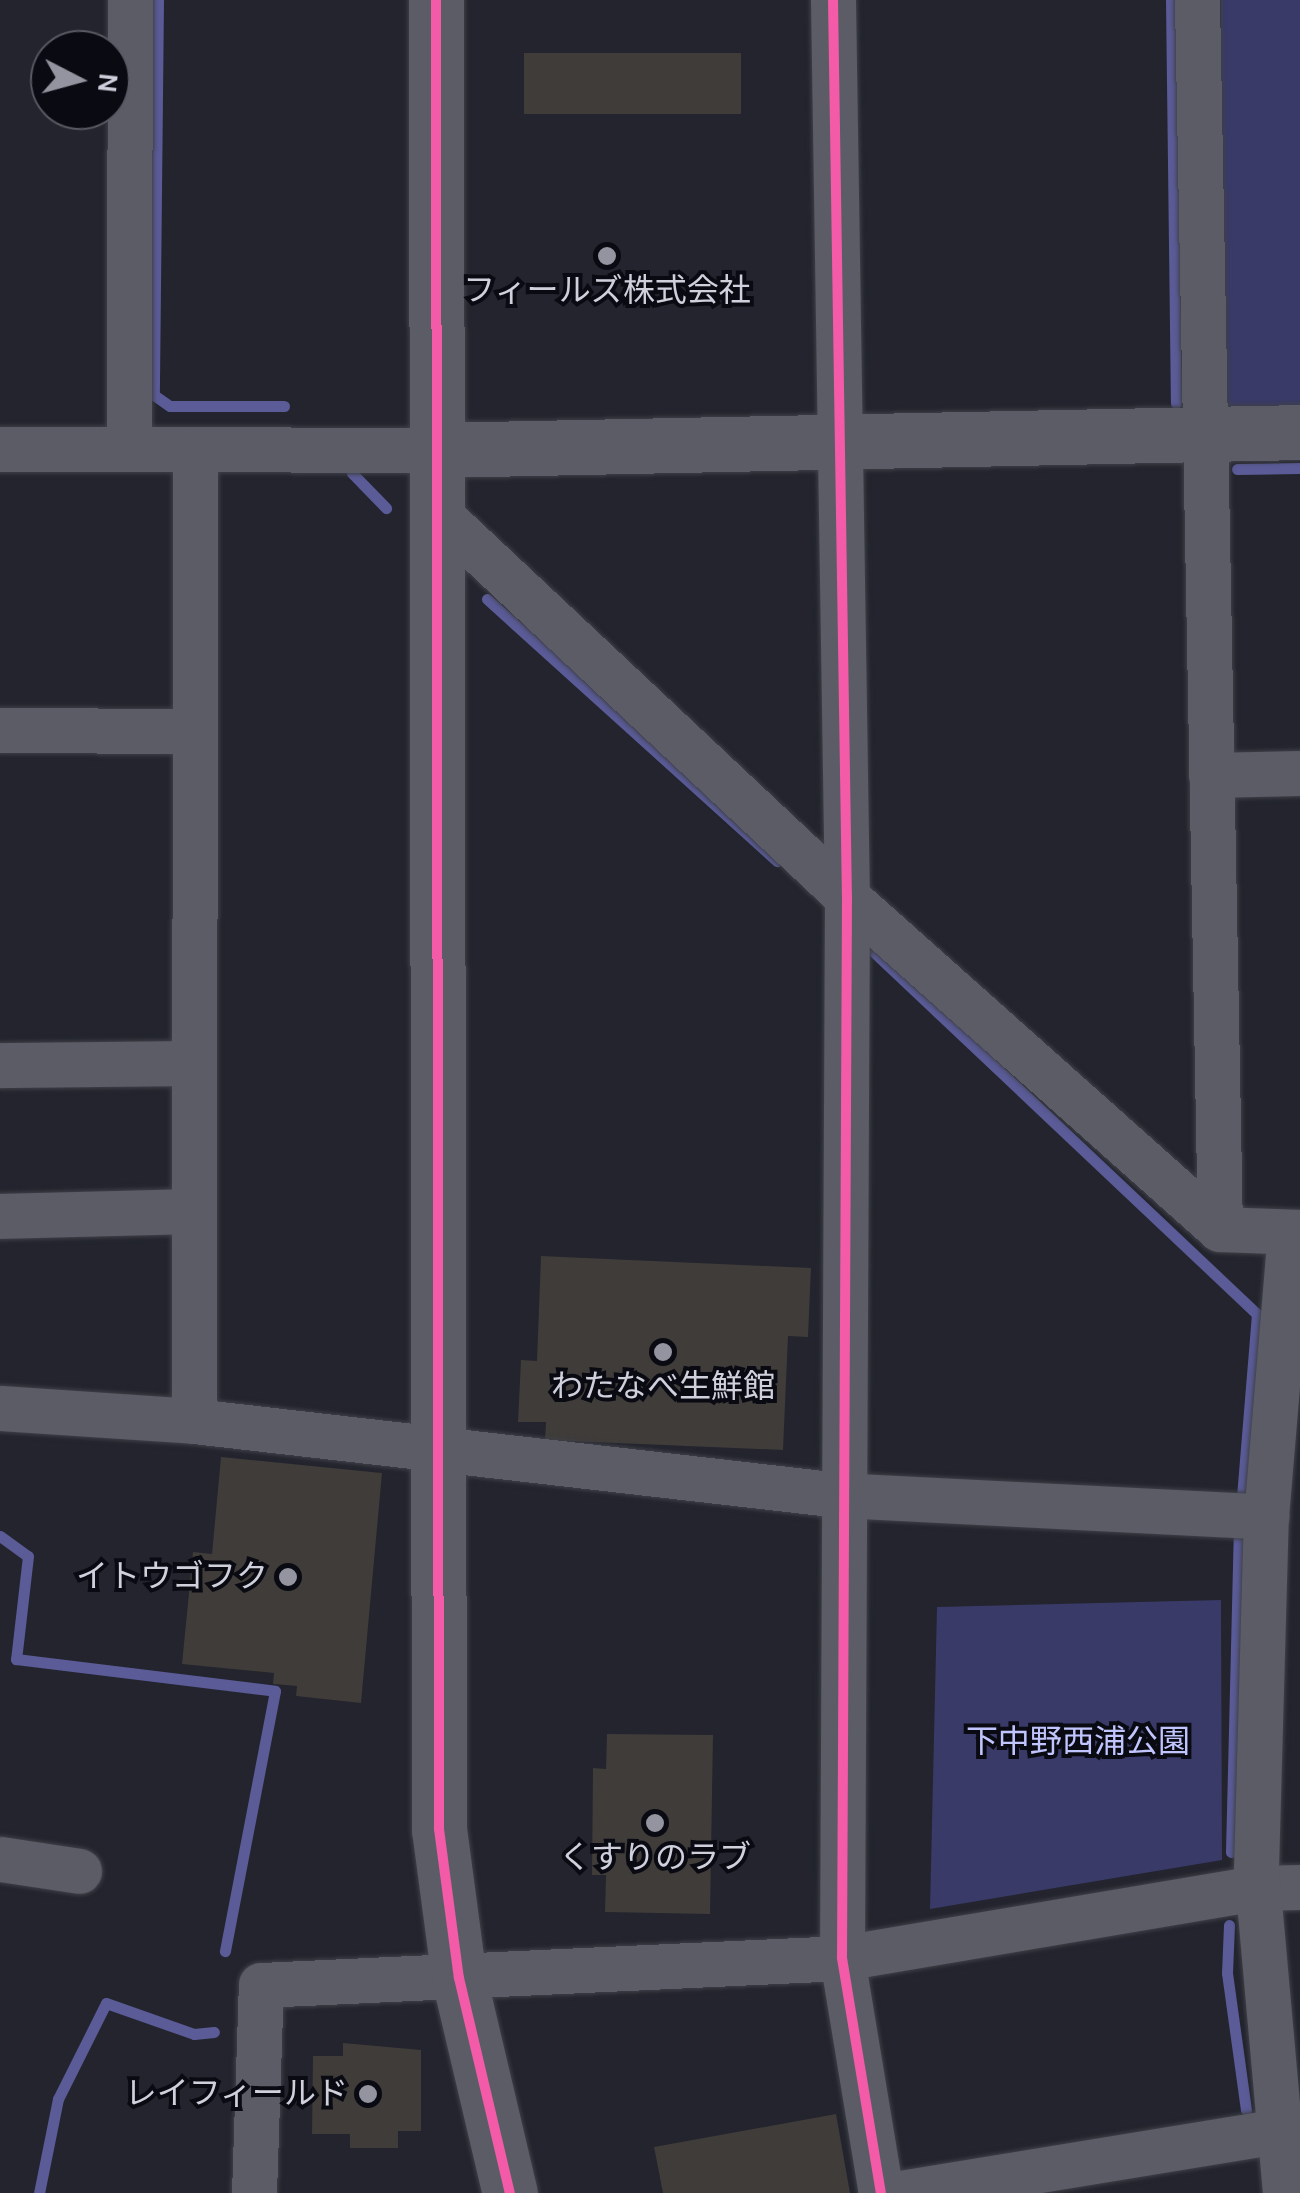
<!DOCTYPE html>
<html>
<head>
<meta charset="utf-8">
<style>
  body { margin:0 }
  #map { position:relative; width:1300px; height:2193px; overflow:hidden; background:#23242d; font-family:Karla,"Noto Sans JP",sans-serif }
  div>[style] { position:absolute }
  .green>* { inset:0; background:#393a68; transform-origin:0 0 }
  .stream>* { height:11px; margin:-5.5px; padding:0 5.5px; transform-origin:5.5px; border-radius:5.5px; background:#5a5b97 }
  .building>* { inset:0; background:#3f3c3a; transform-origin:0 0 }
  .roads { filter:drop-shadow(0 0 2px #3f4048) drop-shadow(0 0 2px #3f4048) }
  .minor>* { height:45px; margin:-22.5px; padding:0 22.5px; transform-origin:22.5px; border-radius:22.5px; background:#5b5c66 }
  .tertiary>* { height:55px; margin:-27.5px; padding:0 27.5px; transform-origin:27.5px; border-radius:27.5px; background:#5b5c66 }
  .cycleway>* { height:10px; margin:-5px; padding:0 5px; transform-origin:5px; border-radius:5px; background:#f35aa7 }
  .dots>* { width:28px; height:28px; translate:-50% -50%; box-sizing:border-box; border:5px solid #0a0a12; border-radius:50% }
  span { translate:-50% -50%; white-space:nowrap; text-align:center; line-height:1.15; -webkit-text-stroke:8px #0a0a12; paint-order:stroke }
  .poi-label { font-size:32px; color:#cfd0dc }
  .right { translate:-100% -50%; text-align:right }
  .park-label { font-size:32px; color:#c1c5fe }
  .north { position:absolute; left:30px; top:30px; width:100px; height:100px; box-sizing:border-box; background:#0a0a12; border:2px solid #595963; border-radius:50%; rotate:96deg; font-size:28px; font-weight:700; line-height:40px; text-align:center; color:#cfd0dc }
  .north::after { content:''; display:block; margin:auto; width:35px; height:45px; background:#93949f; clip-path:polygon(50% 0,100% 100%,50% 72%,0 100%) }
</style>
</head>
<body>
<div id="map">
  <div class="green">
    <i style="left:1221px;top:0;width:79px;height:416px"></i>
    <i style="clip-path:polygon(1221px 1600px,1222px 1860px,930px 1909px,937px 1607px)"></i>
  </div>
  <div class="stream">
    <i style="left:158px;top:0;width:395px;rotate:90.6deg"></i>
    <i style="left:154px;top:395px;width:19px;rotate:35deg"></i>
    <i style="left:170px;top:406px;width:114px"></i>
    <i style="left:1171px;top:0;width:403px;rotate:89.3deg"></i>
    <i style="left:1237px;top:469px;width:63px;rotate:-0.9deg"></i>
    <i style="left:352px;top:473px;width:49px;rotate:45.8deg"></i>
    <i style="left:487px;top:599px;width:391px;rotate:42.1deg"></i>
    <i style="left:860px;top:939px;width:546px;rotate:43.37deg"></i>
    <i style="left:1257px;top:1314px;width:195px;rotate:94.7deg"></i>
    <i style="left:0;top:1536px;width:34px;rotate:36deg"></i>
    <i style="left:28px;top:1556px;width:104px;rotate:96.6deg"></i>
    <i style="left:16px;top:1659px;width:261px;rotate:7deg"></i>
    <i style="left:275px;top:1691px;width:265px;rotate:100.9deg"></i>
    <i style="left:1231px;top:1852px;width:325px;rotate:-88.6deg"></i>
    <i style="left:1229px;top:1925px;width:48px;rotate:92.4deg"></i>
    <i style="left:1227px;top:1973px;width:138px;rotate:82.1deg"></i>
    <i style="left:39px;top:2193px;width:96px;rotate:-78.6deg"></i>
    <i style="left:58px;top:2099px;width:107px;rotate:-63.4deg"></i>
    <i style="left:106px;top:2003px;width:93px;rotate:19.4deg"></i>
    <i style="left:194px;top:2034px;width:20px;rotate:-6deg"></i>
  </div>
  <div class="building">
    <i style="left:524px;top:53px;width:217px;height:61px"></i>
    <i style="clip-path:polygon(541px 1256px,811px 1268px,808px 1337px,788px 1336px,783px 1450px,545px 1440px,546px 1422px,518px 1422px,521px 1360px,537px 1361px)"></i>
    <i style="clip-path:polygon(221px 1457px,382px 1473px,361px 1703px,296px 1696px,297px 1686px,273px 1684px,274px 1673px,182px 1664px,193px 1552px,212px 1554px)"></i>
    <i style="clip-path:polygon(607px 1734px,713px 1735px,710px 1914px,605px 1912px,606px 1875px,592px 1875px,593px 1768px,606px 1769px)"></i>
    <i style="clip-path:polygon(343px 2043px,421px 2050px,421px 2131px,398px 2131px,398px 2148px,350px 2148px,350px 2134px,312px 2134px,313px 2056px,343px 2056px)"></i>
    <i style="clip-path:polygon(836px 2114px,850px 2193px,663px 2193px,654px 2147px)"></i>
  </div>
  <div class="roads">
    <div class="minor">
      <i style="left:833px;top:0;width:897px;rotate:89.11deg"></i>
      <i style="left:847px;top:897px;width:1061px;rotate:90.27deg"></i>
      <i style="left:842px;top:1958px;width:238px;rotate:80.6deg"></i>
      <i style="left:1197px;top:0;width:1229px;rotate:88.93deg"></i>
      <i style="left:129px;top:448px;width:448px;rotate:-89.9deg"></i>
      <i style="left:0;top:449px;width:437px;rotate:0.1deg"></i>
      <i style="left:438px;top:513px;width:561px;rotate:43.19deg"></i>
      <i style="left:847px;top:897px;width:499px;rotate:41.7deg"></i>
      <i style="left:1220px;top:1229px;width:80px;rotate:2.1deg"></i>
      <i style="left:0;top:730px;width:193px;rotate:0.3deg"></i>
      <i style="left:1211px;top:775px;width:89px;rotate:-1.3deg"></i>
      <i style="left:0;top:1065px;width:192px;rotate:-0.6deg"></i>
      <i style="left:0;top:1216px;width:191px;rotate:-1.5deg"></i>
      <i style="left:0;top:1408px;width:194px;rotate:3.8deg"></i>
      <i style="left:194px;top:1421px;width:649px;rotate:6.54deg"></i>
      <i style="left:839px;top:1495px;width:428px;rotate:2.9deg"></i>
      <i style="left:194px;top:1421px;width:970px;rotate:-89.94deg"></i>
      <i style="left:0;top:1859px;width:80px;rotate:8.6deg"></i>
      <i style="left:254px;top:2193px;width:208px;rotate:-88.1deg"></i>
      <i style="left:261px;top:1985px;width:582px;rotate:-2.66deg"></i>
      <i style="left:842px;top:1958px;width:420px;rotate:-9.6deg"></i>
      <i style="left:1256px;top:1888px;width:44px;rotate:-1.3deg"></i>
      <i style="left:900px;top:2193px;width:388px;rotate:-9.3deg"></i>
      <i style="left:1285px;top:2193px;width:325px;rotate:-95.1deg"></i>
      <i style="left:1256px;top:1869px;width:352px;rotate:-88.4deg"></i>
      <i style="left:1266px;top:1517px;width:286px;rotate:-85.2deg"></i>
    </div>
    <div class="tertiary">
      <i style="left:436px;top:0;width:1829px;rotate:89.91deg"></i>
      <i style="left:439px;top:1829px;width:150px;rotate:82.4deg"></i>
      <i style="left:459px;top:1978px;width:221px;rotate:76.7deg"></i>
      <i style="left:437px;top:450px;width:863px;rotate:-1.19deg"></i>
    </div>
  </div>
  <div class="cycleway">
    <i style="left:436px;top:0;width:1829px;rotate:89.91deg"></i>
    <i style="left:439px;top:1829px;width:150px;rotate:82.4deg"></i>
    <i style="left:459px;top:1978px;width:221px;rotate:76.7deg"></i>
    <i style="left:833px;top:0;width:897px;rotate:89.11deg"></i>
    <i style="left:847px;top:897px;width:1061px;rotate:90.27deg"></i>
    <i style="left:842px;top:1958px;width:238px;rotate:80.6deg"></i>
  </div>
  <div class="dots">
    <i style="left:607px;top:256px;background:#93949f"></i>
    <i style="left:663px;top:1352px;background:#93949f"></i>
    <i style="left:288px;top:1577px;background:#93949f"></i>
    <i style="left:655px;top:1823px;background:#93949f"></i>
    <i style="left:368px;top:2094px;background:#93949f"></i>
  </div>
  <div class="poi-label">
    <span style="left:607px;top:291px">フィールズ株式会社</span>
    <span style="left:663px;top:1387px">わたなべ生鮮館</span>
    <span class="right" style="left:268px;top:1577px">イトウゴフク</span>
    <span style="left:655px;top:1858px">くすりのラブ</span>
    <span class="right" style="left:348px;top:2094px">レイフィールド</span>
  </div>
  <div class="park-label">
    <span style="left:1078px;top:1742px">下中野西浦公園</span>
  </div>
  <div class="north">N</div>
</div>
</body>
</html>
